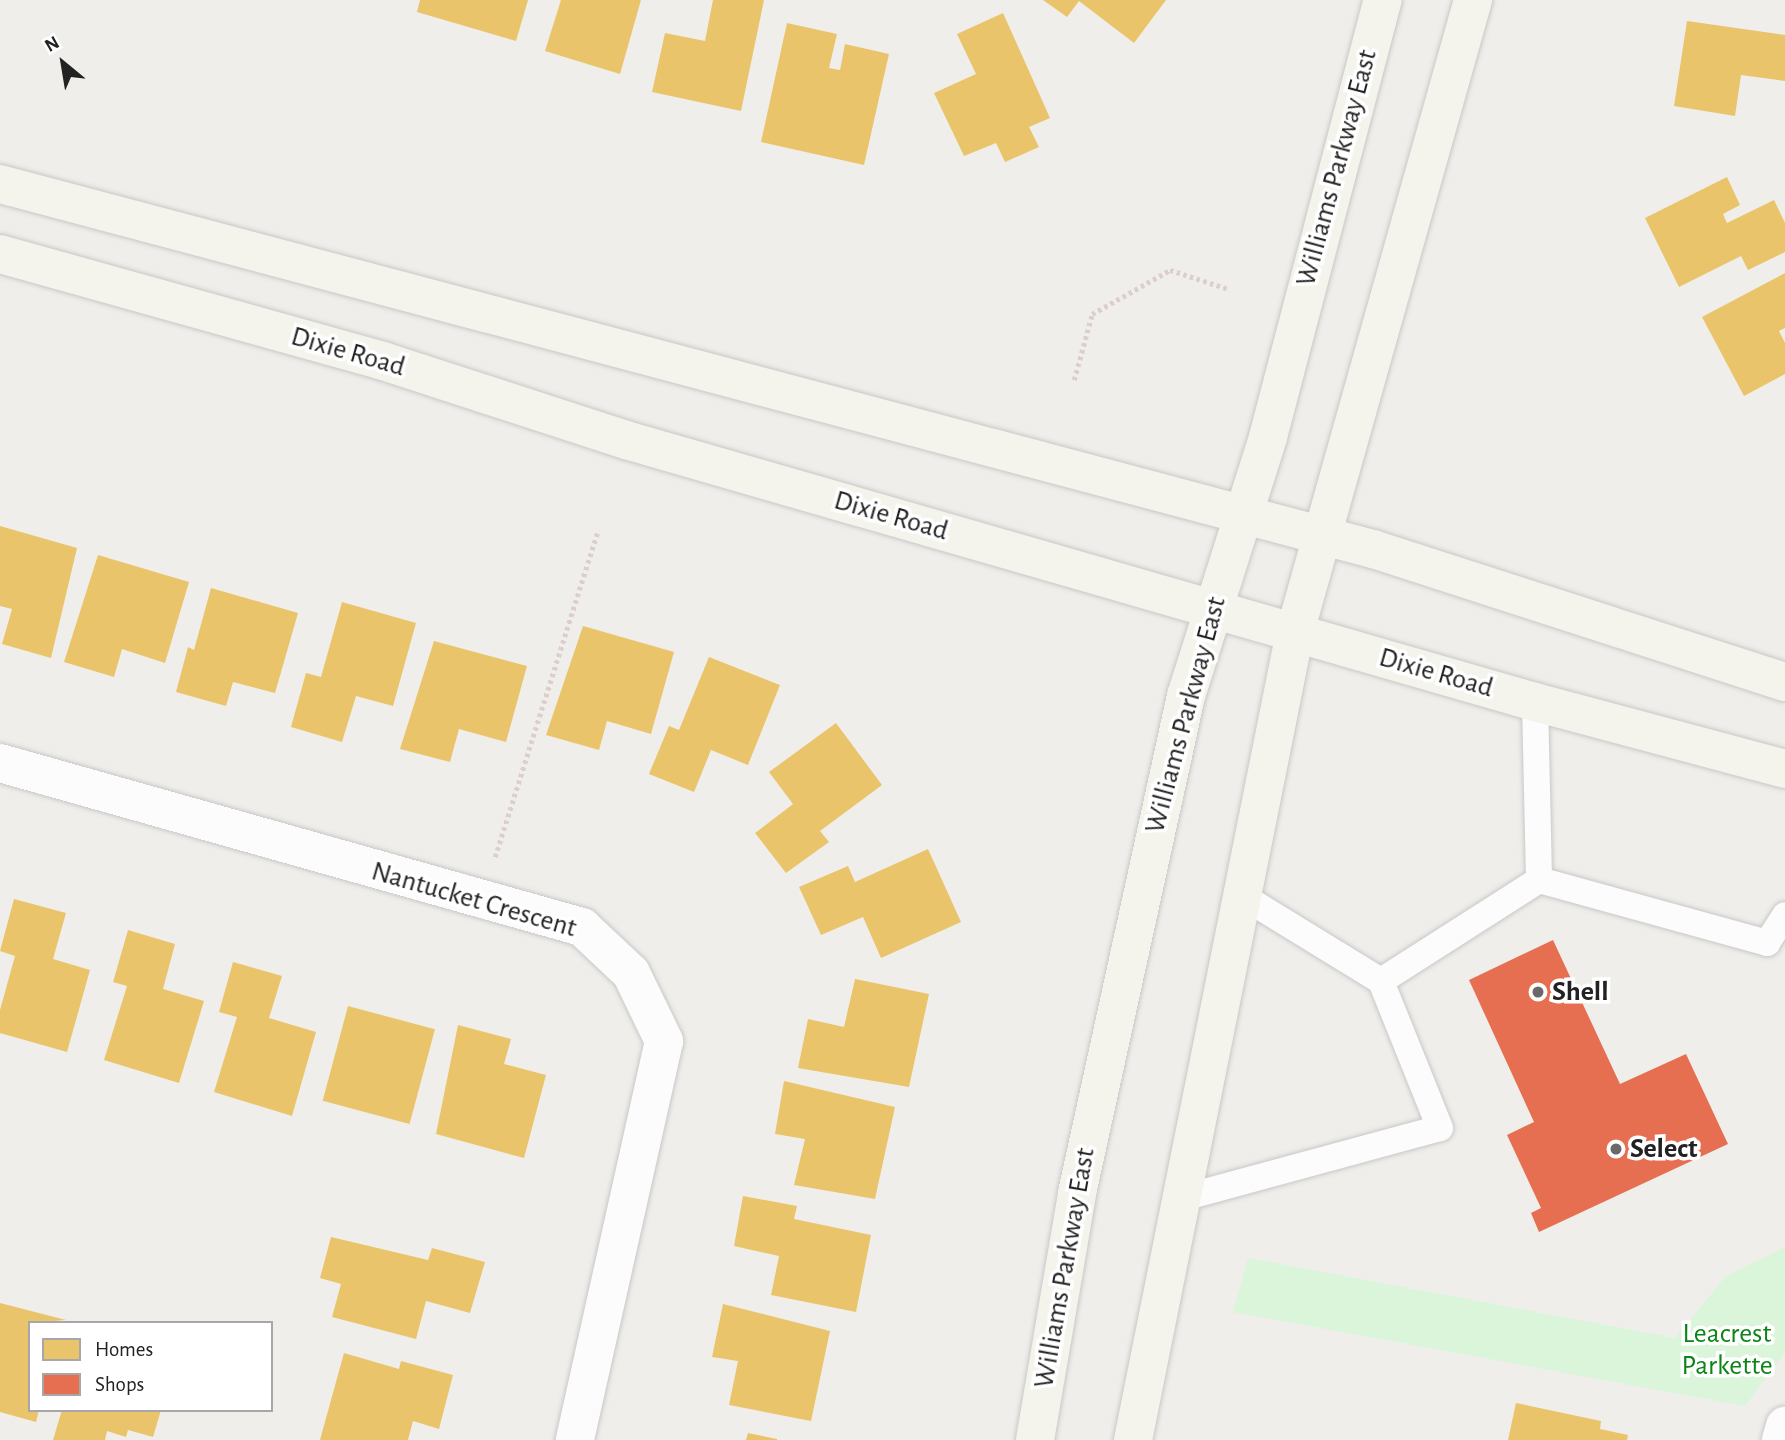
<!DOCTYPE html>
<html>
<head>
<meta charset="utf-8">
<style>
  body { margin:0 }
  #map { position:relative; width:1785px; height:1440px; overflow:hidden; background:#f0eeeb; font-family:"Alegreya Sans",sans-serif }
  div>[style] { position:absolute }
  .park>* { inset:0; background:#daf5da }
  .homes>* { inset:0; background:#e9c46a; transform-origin:0 0 }
  .shops>* { inset:0; background:#e76f51 }
  .path>* { height:4.5px; margin-top:-2.25px; transform-origin:0; background:repeating-linear-gradient(90deg,#dccecd 0 3.5px,transparent 0 7px) }
  .roads { filter:drop-shadow(0 0 2px #c9c8c7) drop-shadow(0 0 2px #c9c8c7) }
  .lane>* { height:26px; margin:-13px; padding:0 13px; transform-origin:13px; border-radius:13px; background:#fdfcfc }
  .street>* { height:38px; margin:-19px; padding:0 19px; transform-origin:19px; border-radius:19px; background:#fdfcfc }
  .secondary>* { height:38px; margin:-19px; padding:0 19px; transform-origin:19px; border-radius:19px; background:#f4f4ed }
  .dots>* { width:19px; height:19px; translate:-50% -50%; box-sizing:border-box; border:4px solid #fff; border-radius:50% }
  span { translate:-50% -50%; white-space:nowrap; text-align:center; line-height:1.15; -webkit-text-stroke:7px #fff; paint-order:stroke }
  .street-label { font-size:28px; color:#222 }
  .poi-label { font-size:28px; color:#222; font-weight:700 }
  .left { translate:0 -50%; text-align:left }
  .park-label { font-size:28px; color:#0c8416 }
  .legend { position:absolute; left:28px; top:1321px; width:245px; height:91px; box-sizing:border-box; background:#fff; border:2px solid #a7a7a7; margin:0; padding:9px 12px; list-style:none; font-size:21px; color:#222 }
  .legend li { display:flex; align-items:center; gap:14px; height:35px }
  .legend b { width:35px; border:2px solid #a7a7a7 }
  .north { position:absolute; left:28px; top:28px; width:70px; height:70px; -webkit-text-stroke:5px #fff; paint-order:stroke; rotate:330deg; font-size:19px; font-weight:700; line-height:28px; text-align:center; color:#222 }
  .north::after { content:''; display:block; margin:auto; width:24px; height:32px; background:#222; clip-path:polygon(50% 0,100% 100%,50% 72%,0 100%) }
</style>
</head>
<body>
<div id="map">
  <div class="park">
    <i style="clip-path:polygon(1785px 1247px,1785px 1352px,1745px 1406px,1233px 1312px,1248px 1258px,1675px 1338px,1726px 1276px)"></i>
  </div>
  <div class="homes">
    <i style="clip-path:polygon(420px 0,528px 0,516px 41px,417px 12px)"></i>
    <i style="clip-path:polygon(561px 0,641px 0,620px 74px,545px 51px)"></i>
    <i style="clip-path:polygon(713px 0,764px 0,741px 111px,652px 92px,665px 33px,705px 41px)"></i>
    <i style="clip-path:polygon(1043px 0,1166px 0,1134px 43px,1079px 1px,1067px 17px)"></i>
    <i style="clip-path:polygon(1003px 13px,1050px 118px,1029px 127px,1039px 147px,1005px 162px,996px 143px,964px 156px,934px 93px,976px 74px,957px 34px)"></i>
    <i style="clip-path:polygon(1687px 21px,1785px 35px,1785px 81px,1741px 75px,1735px 116px,1674px 106px)"></i>
    <i style="clip-path:polygon(787px 23px,837px 34px,829px 68px,840px 70px,845px 44px,889px 54px,864px 165px,761px 142px)"></i>
    <i style="clip-path:polygon(1727px 177px,1740px 205px,1723px 214px,1727px 223px,1774px 200px,1785px 223px,1785px 252px,1748px 270px,1741px 256px,1679px 287px,1645px 218px)"></i>
    <i style="clip-path:polygon(1785px 273px,1785px 328px,1779px 331px,1785px 343px,1785px 374px,1744px 396px,1702px 317px)"></i>
    <i style="clip-path:polygon(0 526px,77px 548px,51px 658px,2px 644px,12px 609px,0 606px)"></i>
    <i style="clip-path:polygon(98px 555px,189px 582px,165px 663px,122px 649px,114px 677px,64px 662px)"></i>
    <i style="clip-path:polygon(211px 588px,298px 613px,275px 693px,233px 682px,226px 706px,176px 692px,188px 647px,194px 650px)"></i>
    <i style="clip-path:polygon(342px 602px,416px 623px,393px 706px,356px 696px,342px 742px,291px 727px,306px 673px,321px 677px)"></i>
    <i style="clip-path:polygon(583px 626px,674px 652px,651px 734px,607px 721px,599px 750px,546px 735px)"></i>
    <i style="clip-path:polygon(434px 641px,527px 666px,506px 742px,459px 729px,450px 762px,400px 749px)"></i>
    <i style="clip-path:polygon(709px 657px,780px 685px,748px 765px,711px 750px,694px 792px,649px 774px,669px 726px,679px 730px)"></i>
    <i style="clip-path:polygon(836px 723px,882px 785px,820px 831px,829px 842px,786px 873px,755px 833px,793px 804px,769px 772px)"></i>
    <i style="clip-path:polygon(928px 849px,961px 922px,881px 958px,863px 917px,821px 935px,799px 887px,848px 866px,855px 882px)"></i>
    <i style="clip-path:polygon(14px 899px,66px 913px,53px 959px,90px 970px,67px 1052px,0 1033px,0 1010px,15px 956px,0 951px)"></i>
    <i style="clip-path:polygon(128px 930px,175px 944px,163px 989px,204px 1001px,179px 1083px,104px 1060px,127px 986px,113px 982px)"></i>
    <i style="clip-path:polygon(233px 962px,282px 976px,269px 1018px,316px 1032px,292px 1116px,214px 1092px,237px 1017px,219px 1012px)"></i>
    <i style="clip-path:polygon(855px 979px,929px 994px,909px 1087px,798px 1068px,808px 1019px,844px 1027px)"></i>
    <i style="left:348px;top:1006px;width:90px;height:98px;rotate:15deg"></i>
    <i style="clip-path:polygon(458px 1025px,511px 1039px,504px 1064px,546px 1075px,524px 1158px,436px 1134px)"></i>
    <i style="clip-path:polygon(784px 1081px,895px 1107px,875px 1199px,794px 1185px,805px 1139px,775px 1134px)"></i>
    <i style="clip-path:polygon(743px 1196px,797px 1206px,794px 1219px,871px 1235px,856px 1312px,771px 1295px,779px 1256px,734px 1246px)"></i>
    <i style="clip-path:polygon(331px 1237px,428px 1260px,432px 1248px,485px 1262px,470px 1313px,426px 1301px,416px 1339px,332px 1317px,341px 1284px,320px 1278px)"></i>
    <i style="clip-path:polygon(0 1303px,66px 1320px,30px 1323px,30px 1410px,39px 1410px,36px 1422px,0 1412px)"></i>
    <i style="clip-path:polygon(723px 1304px,830px 1331px,811px 1421px,729px 1405px,738px 1361px,712px 1357px)"></i>
    <i style="clip-path:polygon(344px 1353px,399px 1369px,401px 1361px,453px 1375px,439px 1429px,413px 1421px,408px 1440px,320px 1440px)"></i>
    <i style="clip-path:polygon(1516px 1403px,1601px 1421px,1600px 1429px,1628px 1435px,1627px 1440px,1508px 1440px)"></i>
    <i style="clip-path:polygon(62px 1410px,161px 1410px,153px 1437px,128px 1430px,126px 1437px,107px 1431px,105px 1440px,53px 1440px)"></i>
    <i style="clip-path:polygon(748px 1433px,777px 1439px,777px 1440px,746px 1440px)"></i>
  </div>
  <div class="shops">
    <i style="clip-path:polygon(1553px 940px,1620px 1084px,1686px 1054px,1728px 1144px,1539px 1232px,1531px 1213px,1541px 1208px,1507px 1135px,1534px 1122px,1469px 980px)"></i>
  </div>
  <div class="path">
    <i style="left:1074px;top:380px;width:68px;rotate:-74.7deg"></i>
    <i style="left:1092px;top:314px;width:90px;rotate:-29.4deg"></i>
    <i style="left:1170px;top:270px;width:62px;rotate:17.9deg"></i>
    <i style="left:495px;top:857px;width:343px;rotate:-72.5deg"></i>
  </div>
  <div class="roads">
    <div class="lane">
      <i style="left:1535px;top:702px;width:178px;rotate:88.7deg"></i>
      <i style="left:1239px;top:894px;width:167px;rotate:31.5deg"></i>
      <i style="left:1179px;top:1199px;width:270px;rotate:-15.2deg"></i>
      <i style="left:1440px;top:1128px;width:158px;rotate:-111.9deg"></i>
      <i style="left:1381px;top:981px;width:188px;rotate:-32.6deg"></i>
      <i style="left:1539px;top:880px;width:237px;rotate:15.4deg"></i>
      <i style="left:1767px;top:943px;width:33px;rotate:-57deg"></i>
    </div>
    <div class="street">
      <i style="left:0;top:763px;width:605px;rotate:15.74deg"></i>
      <i style="left:582px;top:927px;width:67px;rotate:43.2deg"></i>
      <i style="left:631px;top:973px;width:76px;rotate:64.1deg"></i>
      <i style="left:664px;top:1041px;width:409px;rotate:102.6deg"></i>
      <i style="left:1781px;top:1440px;width:15px;rotate:-74deg"></i>
    </div>
    <div class="secondary">
      <i style="left:0;top:184px;width:1421px;rotate:14.89deg"></i>
      <i style="left:1373px;top:549px;width:433px;rotate:17.9deg"></i>
      <i style="left:0;top:254px;width:398px;rotate:15.6deg"></i>
      <i style="left:383px;top:361px;width:256px;rotate:18deg"></i>
      <i style="left:626px;top:440px;width:946px;rotate:16.08deg"></i>
      <i style="left:1535px;top:702px;width:259px;rotate:15deg"></i>
      <i style="left:1035px;top:1440px;width:251px;rotate:-80.3deg"></i>
      <i style="left:1077px;top:1193px;width:509px;rotate:-77.63deg"></i>
      <i style="left:1186px;top:696px;width:272px;rotate:-72.4deg"></i>
      <i style="left:1268px;top:437px;width:452px;rotate:-75.3deg"></i>
      <i style="left:1133px;top:1440px;width:824px;rotate:-78.66deg"></i>
      <i style="left:1295px;top:632px;width:657px;rotate:-74.27deg"></i>
    </div>
  </div>
  <div class="dots">
    <i style="left:1538px;top:992px;background:#6a6968"></i>
    <i style="left:1616px;top:1149px;background:#6a6968"></i>
  </div>
  <div class="street-label">
    <span style="left:1337px;top:168px;rotate:-75deg">Williams Parkway East</span>
    <span style="left:348px;top:352px;rotate:16deg">Dixie Road</span>
    <span style="left:891px;top:516px;rotate:16deg">Dixie Road</span>
    <span style="left:1436px;top:673px;rotate:16deg">Dixie Road</span>
    <span style="left:1186px;top:715px;rotate:-75deg">Williams Parkway East</span>
    <span style="left:474px;top:900px;rotate:16deg">Nantucket Crescent</span>
    <span style="left:1065px;top:1268px;rotate:-80deg">Williams Parkway East</span>
  </div>
  <div class="poi-label">
    <span class="left" style="left:1552px;top:992px">Shell</span>
    <span class="left" style="left:1630px;top:1149px">Select</span>
  </div>
  <div class="park-label">
    <span style="left:1727px;top:1350px">Leacrest<br>Parkette</span>
  </div>
  <ul class="legend">
  <li><b style="height:19px;background:#e9c46a"></b>Homes</li>
  <li><b style="height:19px;background:#e76f51"></b>Shops</li>
  </ul>
  <div class="north">N</div>
</div>
</body>
</html>
